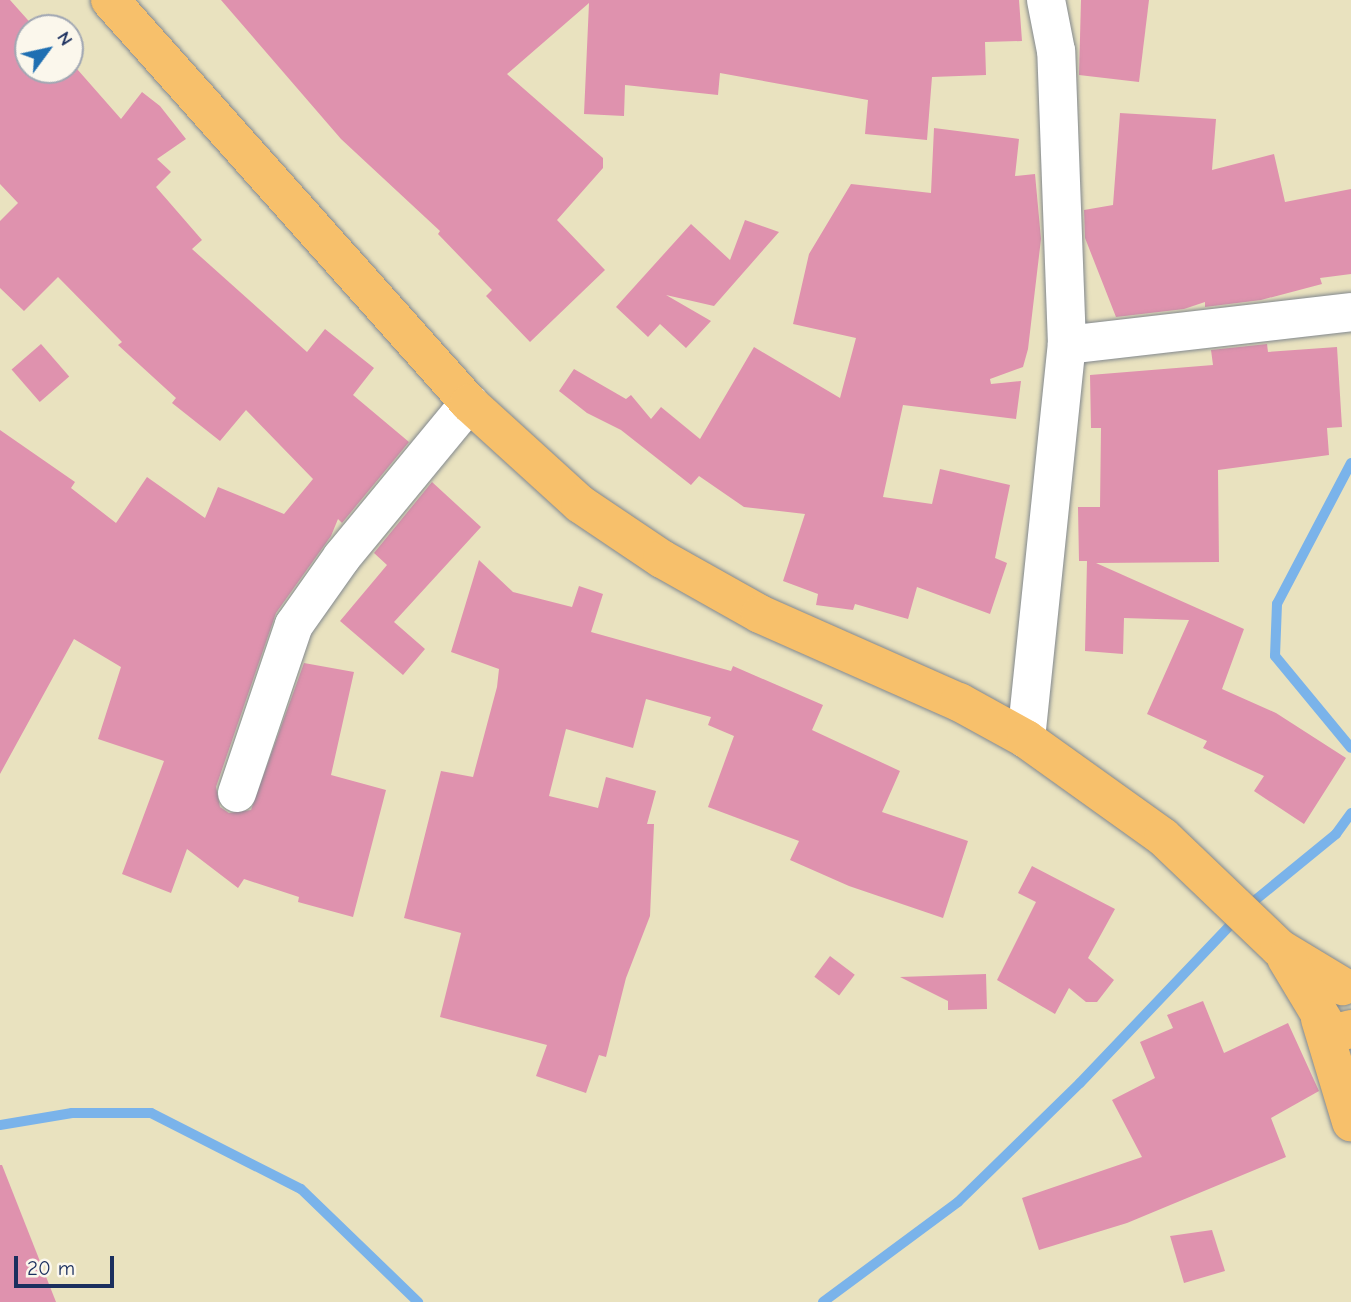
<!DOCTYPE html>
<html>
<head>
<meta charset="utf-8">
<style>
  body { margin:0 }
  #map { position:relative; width:1351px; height:1302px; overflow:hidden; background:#e9e2bf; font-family:"Comic Neue",sans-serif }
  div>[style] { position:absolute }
  .stream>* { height:10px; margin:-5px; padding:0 5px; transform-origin:5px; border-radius:5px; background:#7ab3ea }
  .building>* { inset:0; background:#df92ae; transform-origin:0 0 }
  .roads { filter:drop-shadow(0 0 2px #82888e) drop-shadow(0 0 2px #82888e) }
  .minor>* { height:38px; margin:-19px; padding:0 19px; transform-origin:19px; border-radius:19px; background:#fff }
  .major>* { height:38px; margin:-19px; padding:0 19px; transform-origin:19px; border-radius:19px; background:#f7c06b }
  span { translate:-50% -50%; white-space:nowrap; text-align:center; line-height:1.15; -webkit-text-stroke:5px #fbf7ec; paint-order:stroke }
  .north { position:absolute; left:14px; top:14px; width:70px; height:70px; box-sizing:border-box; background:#fbf7ec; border:2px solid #a1a7b3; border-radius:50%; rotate:57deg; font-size:19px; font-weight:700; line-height:28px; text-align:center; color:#1b2f5e }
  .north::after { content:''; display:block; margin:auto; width:24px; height:32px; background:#1f6fb2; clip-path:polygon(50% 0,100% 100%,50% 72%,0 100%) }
  .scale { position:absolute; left:14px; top:1256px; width:100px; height:32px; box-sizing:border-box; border:4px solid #1b2f5e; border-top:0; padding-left:9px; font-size:21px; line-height:24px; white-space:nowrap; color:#1b2f5e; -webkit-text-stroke:5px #fbf7ec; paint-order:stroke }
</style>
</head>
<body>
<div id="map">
  <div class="stream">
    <i style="left:1351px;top:463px;width:159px;rotate:117.7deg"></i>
    <i style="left:1277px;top:604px;width:52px;rotate:92.2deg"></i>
    <i style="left:1275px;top:656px;width:119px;rotate:50.4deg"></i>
    <i style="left:1248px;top:906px;width:114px;rotate:-39.3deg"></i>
    <i style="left:1336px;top:834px;width:26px;rotate:-54deg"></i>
    <i style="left:0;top:1125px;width:73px;rotate:-9.5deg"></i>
    <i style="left:72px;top:1113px;width:79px"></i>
    <i style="left:151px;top:1113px;width:168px;rotate:26.9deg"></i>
    <i style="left:301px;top:1189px;width:163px;rotate:44deg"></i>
    <i style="left:823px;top:1302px;width:168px;rotate:-36.5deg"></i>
    <i style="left:958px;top:1202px;width:170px;rotate:-44.3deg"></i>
    <i style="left:1080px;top:1083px;width:229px;rotate:-46.4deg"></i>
  </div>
  <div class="building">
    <i style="clip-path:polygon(0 0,10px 0,35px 28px,28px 28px,28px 70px,70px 70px,70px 61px,121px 119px,142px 92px,160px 106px,186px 139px,157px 159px,171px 172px,156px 187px,202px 240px,192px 249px,307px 352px,325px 329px,374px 368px,353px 395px,409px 442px,342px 523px,338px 519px,331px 536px,276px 613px,216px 787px,220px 807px,229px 813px,251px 810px,304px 663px,354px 672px,331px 775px,386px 790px,353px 917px,298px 902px,299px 897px,244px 879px,238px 888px,187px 849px,171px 893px,122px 874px,164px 761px,98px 739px,121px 667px,74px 639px,0 774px,0 430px,75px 482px,71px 488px,116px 523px,147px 477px,205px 518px,218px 487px,284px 514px,313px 479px,246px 410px,220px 441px,172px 403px,176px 398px,118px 345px,122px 342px,58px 277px,24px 311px,0 288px,0 221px,18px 203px,0 184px)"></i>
    <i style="clip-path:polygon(221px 0,1019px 0,1022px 41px,985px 42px,986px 75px,932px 77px,927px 140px,865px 134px,868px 100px,720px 73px,718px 95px,625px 85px,624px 116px,584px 114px,589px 3px,507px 74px,603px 158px,603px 168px,557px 220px,605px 270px,530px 342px,486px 296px,492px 290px,438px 234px,440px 231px,341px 139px)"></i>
    <i style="clip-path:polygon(1081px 0,1149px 0,1139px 82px,1079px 75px)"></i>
    <i style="clip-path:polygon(1120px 113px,1216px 119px,1212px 170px,1274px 154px,1285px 202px,1351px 189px,1351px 274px,1320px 278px,1322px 284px,1261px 300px,1205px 307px,1205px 302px,1184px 309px,1116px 317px,1085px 238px,1084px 210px,1113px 205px)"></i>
    <i style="clip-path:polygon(934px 128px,1019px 139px,1015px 176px,1035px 174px,1041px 239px,1028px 349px,1023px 367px,990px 379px,991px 384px,1021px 381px,1016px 419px,903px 405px,883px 497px,932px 504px,940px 469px,1010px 485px,995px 558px,1007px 563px,990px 614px,917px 587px,908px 619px,855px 604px,853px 610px,816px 605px,818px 594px,783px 581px,805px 514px,744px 507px,699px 476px,691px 485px,621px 430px,587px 413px,559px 391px,574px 369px,626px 399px,631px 395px,651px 419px,661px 407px,700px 439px,754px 347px,840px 398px,856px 338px,793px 324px,809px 254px,851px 184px,931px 193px)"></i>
    <i style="clip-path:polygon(745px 220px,779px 232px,714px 306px,666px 295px,711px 321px,686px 348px,660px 324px,648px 337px,616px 307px,691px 224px,730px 260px)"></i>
    <i style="left:41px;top:344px;width:43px;height:39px;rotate:49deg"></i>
    <i style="clip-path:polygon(1267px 344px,1268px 352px,1337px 347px,1342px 427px,1327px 428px,1329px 455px,1218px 470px,1219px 562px,1096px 563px,1244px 629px,1222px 689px,1276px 713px,1346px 758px,1304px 824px,1254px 791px,1264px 776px,1203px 748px,1207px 741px,1147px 714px,1189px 620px,1124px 618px,1123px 654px,1085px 651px,1087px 561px,1079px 561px,1078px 507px,1100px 507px,1101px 428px,1091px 428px,1090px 375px,1213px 365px,1211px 350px)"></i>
    <i style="clip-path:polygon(432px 482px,481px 527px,394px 622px,425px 649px,403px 675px,340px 621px,387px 565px,374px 553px)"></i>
    <i style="clip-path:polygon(479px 560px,513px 592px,572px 607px,579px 586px,603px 594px,591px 632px,731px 671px,733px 666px,823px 705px,812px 730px,900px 771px,882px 812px,968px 841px,943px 918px,849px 886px,790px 860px,799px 841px,708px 807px,734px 736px,708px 725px,711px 717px,646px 699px,633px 748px,566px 729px,549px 796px,598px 808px,606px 777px,656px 791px,647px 824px,654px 824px,650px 916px,626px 978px,606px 1057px,599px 1055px,586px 1093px,536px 1076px,547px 1045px,440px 1017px,461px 933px,404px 918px,441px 771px,473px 777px,497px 687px,499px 669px,451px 652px)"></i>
    <i style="clip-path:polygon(1032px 866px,1115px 909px,1088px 958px,1114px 980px,1097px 1002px,1086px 1002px,1069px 988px,1055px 1014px,997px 980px,1036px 902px,1018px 893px)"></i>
    <i style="left:830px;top:956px;width:31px;height:26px;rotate:37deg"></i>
    <i style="clip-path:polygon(986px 974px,987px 1009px,948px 1010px,948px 1001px,900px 977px)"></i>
    <i style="clip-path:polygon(1203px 1001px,1224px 1053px,1288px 1023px,1319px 1091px,1271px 1118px,1286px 1157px,1127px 1223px,1039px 1250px,1022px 1198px,1142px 1157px,1112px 1100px,1155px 1078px,1140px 1042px,1173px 1028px,1167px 1015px)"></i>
    <i style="clip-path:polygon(0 1165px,2px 1165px,56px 1302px,0 1302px)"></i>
    <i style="clip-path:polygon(1212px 1230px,1225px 1271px,1184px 1283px,1170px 1236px)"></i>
  </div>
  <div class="roads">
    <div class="minor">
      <i style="left:1067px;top:345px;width:286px;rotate:-6.6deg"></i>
      <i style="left:1026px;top:739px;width:396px;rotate:-84.1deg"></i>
      <i style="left:1067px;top:345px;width:294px;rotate:-92.1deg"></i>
      <i style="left:1056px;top:51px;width:52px;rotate:-101.1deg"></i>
      <i style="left:237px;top:793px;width:177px;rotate:-71.3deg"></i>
      <i style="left:294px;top:625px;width:83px;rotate:-54.8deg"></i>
      <i style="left:342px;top:557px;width:200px;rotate:-50.5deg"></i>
    </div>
    <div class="major">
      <i style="left:110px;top:0;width:540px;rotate:48.3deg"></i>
      <i style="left:469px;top:403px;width:150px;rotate:42.3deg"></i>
      <i style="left:580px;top:504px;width:99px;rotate:33.9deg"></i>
      <i style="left:662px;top:559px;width:112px;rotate:29.3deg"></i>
      <i style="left:760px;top:614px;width:218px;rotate:23.9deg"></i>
      <i style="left:959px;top:702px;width:77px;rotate:28.9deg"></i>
      <i style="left:1026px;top:739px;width:168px;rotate:35.6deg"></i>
      <i style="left:1163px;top:837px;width:161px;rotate:43.7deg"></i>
      <i style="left:1279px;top:948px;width:74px;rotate:31.1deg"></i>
      <i style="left:1286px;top:958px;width:82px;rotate:59deg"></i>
      <i style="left:1328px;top:1028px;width:12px;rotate:20deg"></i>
      <i style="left:1339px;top:1032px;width:12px;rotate:-14deg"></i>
      <i style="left:1320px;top:1019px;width:108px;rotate:73.2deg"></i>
    </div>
  </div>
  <div class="north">N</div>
  <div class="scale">20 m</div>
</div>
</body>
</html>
